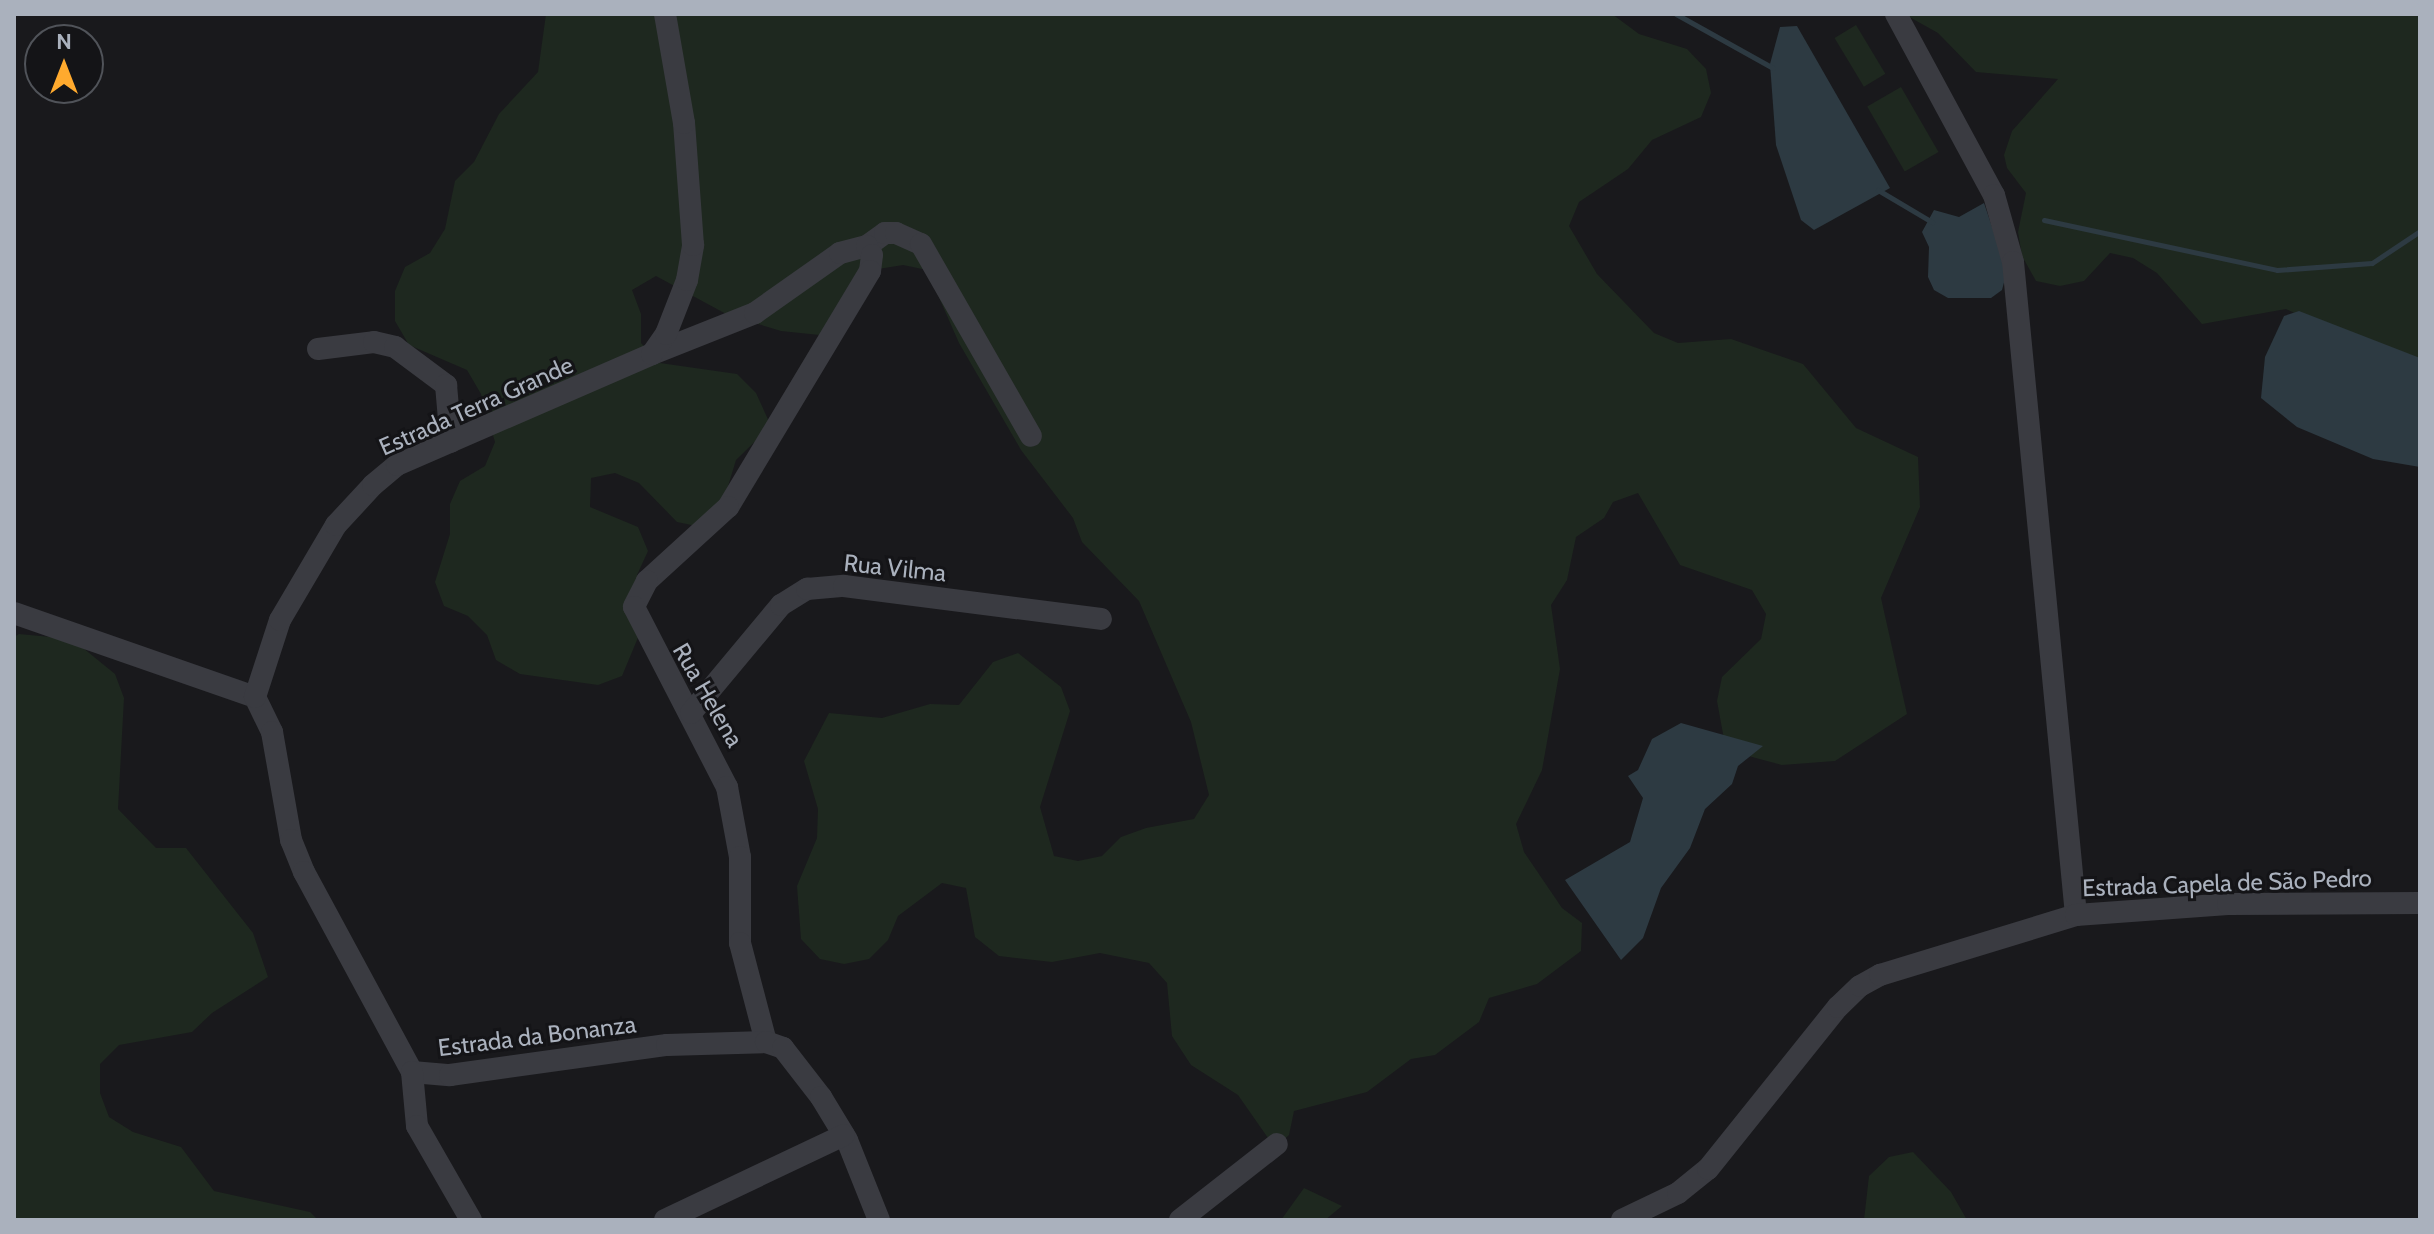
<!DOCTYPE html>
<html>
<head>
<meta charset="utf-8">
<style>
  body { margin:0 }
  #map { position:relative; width:2434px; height:1234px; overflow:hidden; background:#19191c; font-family:Cabin,sans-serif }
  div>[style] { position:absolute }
  .green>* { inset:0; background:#1e281f; transform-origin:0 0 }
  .water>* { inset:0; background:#2d3a42 }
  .stream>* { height:5px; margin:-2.5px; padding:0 2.5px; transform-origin:2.5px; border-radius:2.5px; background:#2d3a42 }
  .minor>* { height:22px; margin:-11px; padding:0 11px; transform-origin:11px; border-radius:11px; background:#3a3b41 }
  span { translate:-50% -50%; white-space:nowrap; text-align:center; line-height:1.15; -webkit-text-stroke:6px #141417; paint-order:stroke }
  .street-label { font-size:24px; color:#aab1bd }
  .frame { position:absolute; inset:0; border:16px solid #aab1bd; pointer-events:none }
  .north { position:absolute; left:24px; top:24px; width:80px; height:80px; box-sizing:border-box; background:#141417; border:2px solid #505359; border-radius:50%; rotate:0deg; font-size:22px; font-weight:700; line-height:32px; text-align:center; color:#aab1bd }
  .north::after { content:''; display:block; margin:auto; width:28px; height:36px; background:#ffaa2e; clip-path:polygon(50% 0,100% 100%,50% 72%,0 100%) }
</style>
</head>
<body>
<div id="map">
  <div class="green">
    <i style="clip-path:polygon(546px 14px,1612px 14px,1639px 34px,1687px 49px,1706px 69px,1711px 93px,1701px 117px,1652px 140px,1628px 169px,1579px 202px,1569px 226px,1597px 274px,1654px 333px,1678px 343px,1731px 339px,1803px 364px,1856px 428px,1918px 457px,1920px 507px,1881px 598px,1907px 714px,1835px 761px,1782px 765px,1726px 750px,1717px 701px,1722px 677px,1761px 639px,1766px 614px,1752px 590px,1680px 565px,1638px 493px,1613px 502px,1604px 518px,1576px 537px,1567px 580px,1551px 605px,1560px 669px,1542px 770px,1516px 824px,1524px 852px,1562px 908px,1582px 923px,1581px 951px,1537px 984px,1489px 998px,1479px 1022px,1435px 1055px,1411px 1059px,1367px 1092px,1294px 1111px,1289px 1135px,1275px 1148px,1238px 1095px,1191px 1065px,1172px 1036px,1167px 983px,1149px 963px,1100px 953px,1052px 962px,999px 956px,975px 937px,966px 888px,942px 883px,898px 916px,888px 940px,869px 959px,844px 964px,820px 959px,801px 939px,797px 886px,817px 838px,818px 809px,804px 761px,829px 713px,882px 718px,930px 704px,959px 705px,993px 662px,1018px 653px,1061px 687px,1070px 711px,1040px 807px,1054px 856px,1078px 861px,1102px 856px,1121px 837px,1146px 828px,1194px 819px,1209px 795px,1191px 722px,1139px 601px,1082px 542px,1073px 518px,1021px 450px,959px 343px,927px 270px,903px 265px,878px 269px,829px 336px,781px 331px,728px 315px,656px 276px,632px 290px,641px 314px,641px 343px,660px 363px,737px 374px,756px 393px,771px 426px,736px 460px,721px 509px,701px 527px,677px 522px,639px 483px,615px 473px,591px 478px,590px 507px,638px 527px,648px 551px,637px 575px,642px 628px,622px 676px,598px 685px,520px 674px,496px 660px,487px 635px,468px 616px,444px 606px,435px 582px,450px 534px,450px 504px,460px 481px,485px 466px,495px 442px,481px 394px,467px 370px,409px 345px,395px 321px,395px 291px,405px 267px,430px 253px,445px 229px,455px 181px,474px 162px,499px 114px,538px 72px)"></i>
    <i style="clip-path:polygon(1904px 14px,2420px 14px,2420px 361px,2397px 361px,2286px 309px,2202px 324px,2157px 273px,2133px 258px,2110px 253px,2084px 281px,2060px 286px,2036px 281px,2022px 256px,2018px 232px,2026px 193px,2007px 168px,2004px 155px,2012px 131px,2058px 79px,1976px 72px,1938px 33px)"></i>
    <i style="left:1856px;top:25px;width:57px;height:25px;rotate:59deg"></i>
    <i style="left:1901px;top:87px;width:75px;height:39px;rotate:60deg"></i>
    <i style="clip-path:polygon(19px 634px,72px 639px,115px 674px,124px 698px,118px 809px,156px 848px,186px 848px,253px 933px,268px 977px,212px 1013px,192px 1032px,119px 1045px,100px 1064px,100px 1093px,109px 1117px,133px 1132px,181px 1147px,214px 1191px,310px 1212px,318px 1220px,14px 1220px,14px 637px)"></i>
    <i style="clip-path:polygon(1913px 1152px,1951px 1192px,1967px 1220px,1864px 1220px,1869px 1176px,1889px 1157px)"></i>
    <i style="clip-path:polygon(1304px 1188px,1342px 1206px,1325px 1220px,1281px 1220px)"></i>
  </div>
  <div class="water">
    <i style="clip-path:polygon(1797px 26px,1890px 188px,1814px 230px,1801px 220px,1776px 145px,1770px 64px,1780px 27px)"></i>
    <i style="clip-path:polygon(1984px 203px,2007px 271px,2002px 290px,1991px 298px,1948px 298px,1934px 290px,1928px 277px,1929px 247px,1922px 232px,1934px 210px,1959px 217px)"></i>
    <i style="clip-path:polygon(2299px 311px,2420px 358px,2420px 467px,2373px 459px,2297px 427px,2261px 398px,2265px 357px,2284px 316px)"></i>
    <i style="clip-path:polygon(1681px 723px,1763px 746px,1738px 766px,1732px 784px,1705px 809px,1690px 848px,1661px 888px,1643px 938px,1621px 960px,1565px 880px,1630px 842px,1643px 798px,1628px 776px,1638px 770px,1652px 739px)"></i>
  </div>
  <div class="stream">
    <i style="left:1676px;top:14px;width:111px;rotate:29.1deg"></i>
    <i style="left:1878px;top:190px;width:63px;rotate:30.7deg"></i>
    <i style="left:2044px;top:220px;width:238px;rotate:12.1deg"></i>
    <i style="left:2277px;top:270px;width:95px;rotate:-4.2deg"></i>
    <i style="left:2372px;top:263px;width:58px;rotate:-33.7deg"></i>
  </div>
  <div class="minor">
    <i style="left:1896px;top:14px;width:206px;rotate:61.6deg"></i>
    <i style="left:1994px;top:195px;width:70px;rotate:74.2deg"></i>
    <i style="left:2013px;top:262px;width:656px;rotate:84.49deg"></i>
    <i style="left:867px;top:246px;width:22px;rotate:-36deg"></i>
    <i style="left:885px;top:233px;width:11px"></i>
    <i style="left:896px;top:233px;width:27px;rotate:24deg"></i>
    <i style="left:921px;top:244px;width:221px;rotate:60.2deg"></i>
    <i style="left:318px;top:349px;width:56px;rotate:-7.1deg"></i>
    <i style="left:374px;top:342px;width:22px;rotate:13deg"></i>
    <i style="left:395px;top:347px;width:64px;rotate:36.7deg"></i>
    <i style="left:446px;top:385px;width:57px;rotate:85deg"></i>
    <i style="left:652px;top:354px;width:111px;rotate:-21.7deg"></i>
    <i style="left:755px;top:313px;width:104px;rotate:-35.2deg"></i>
    <i style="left:840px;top:253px;width:28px;rotate:-15deg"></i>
    <i style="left:867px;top:246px;width:10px;rotate:61deg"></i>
    <i style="left:872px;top:255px;width:16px;rotate:97deg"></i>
    <i style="left:870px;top:271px;width:275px;rotate:121deg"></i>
    <i style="left:728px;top:507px;width:110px;rotate:137.6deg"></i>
    <i style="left:647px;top:581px;width:29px;rotate:117deg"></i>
    <i style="left:634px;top:607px;width:203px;rotate:62.7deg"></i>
    <i style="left:727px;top:787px;width:71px;rotate:79.5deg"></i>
    <i style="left:740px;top:857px;width:86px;rotate:90deg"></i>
    <i style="left:740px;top:943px;width:102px;rotate:75.3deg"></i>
    <i style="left:14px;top:613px;width:255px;rotate:19.2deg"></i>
    <i style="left:255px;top:697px;width:39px;rotate:64deg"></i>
    <i style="left:272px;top:732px;width:110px;rotate:80deg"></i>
    <i style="left:291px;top:840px;width:35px;rotate:68deg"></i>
    <i style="left:304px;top:872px;width:227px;rotate:61.6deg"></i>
    <i style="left:412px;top:1072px;width:38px;rotate:5deg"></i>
    <i style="left:450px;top:1075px;width:219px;rotate:-7.9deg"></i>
    <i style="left:667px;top:1045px;width:99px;rotate:-1.7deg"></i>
    <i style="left:766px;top:1042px;width:18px;rotate:19deg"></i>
    <i style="left:783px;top:1048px;width:62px;rotate:52.2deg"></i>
    <i style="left:821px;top:1097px;width:50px;rotate:58.8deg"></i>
    <i style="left:847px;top:1140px;width:86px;rotate:68.2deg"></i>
    <i style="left:255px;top:697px;width:81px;rotate:-72deg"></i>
    <i style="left:280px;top:620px;width:110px;rotate:-59.5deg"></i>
    <i style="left:336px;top:525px;width:54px;rotate:-47.2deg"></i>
    <i style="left:373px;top:485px;width:31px;rotate:-40deg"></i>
    <i style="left:397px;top:465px;width:278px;rotate:-23.5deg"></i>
    <i style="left:652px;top:354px;width:24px;rotate:-55deg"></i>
    <i style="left:666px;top:334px;width:58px;rotate:-68.7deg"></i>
    <i style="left:687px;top:280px;width:36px;rotate:-80deg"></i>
    <i style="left:693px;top:245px;width:122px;rotate:-94.2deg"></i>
    <i style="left:684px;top:123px;width:111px;rotate:-99.9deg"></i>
    <i style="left:691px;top:713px;width:141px;rotate:-50.2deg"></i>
    <i style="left:781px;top:605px;width:31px;rotate:-32deg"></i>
    <i style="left:807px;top:589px;width:37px;rotate:-5deg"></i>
    <i style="left:844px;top:586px;width:259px;rotate:7.3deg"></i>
    <i style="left:412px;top:1072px;width:54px;rotate:84.7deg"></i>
    <i style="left:417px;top:1126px;width:108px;rotate:60.1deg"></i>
    <i style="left:665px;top:1220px;width:198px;rotate:-25.4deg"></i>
    <i style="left:1180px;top:1220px;width:123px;rotate:-38.1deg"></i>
    <i style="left:1622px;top:1220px;width:62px;rotate:-25.7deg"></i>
    <i style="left:1678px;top:1193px;width:38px;rotate:-39deg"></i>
    <i style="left:1708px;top:1169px;width:208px;rotate:-51.3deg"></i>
    <i style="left:1838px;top:1007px;width:30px;rotate:-44deg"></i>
    <i style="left:1860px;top:986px;width:23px;rotate:-29deg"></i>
    <i style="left:1880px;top:975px;width:205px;rotate:-17deg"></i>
    <i style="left:2076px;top:915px;width:152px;rotate:-4.1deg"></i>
    <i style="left:2228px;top:904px;width:192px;rotate:-0.3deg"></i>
  </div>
  <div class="street-label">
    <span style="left:476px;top:406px;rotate:-24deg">Estrada Terra Grande</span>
    <span style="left:895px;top:568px;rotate:6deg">Rua Vilma</span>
    <span style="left:708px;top:695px;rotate:60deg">Rua Helena</span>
    <span style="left:2227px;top:883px;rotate:-2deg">Estrada Capela de São Pedro</span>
    <span style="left:537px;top:1036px;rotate:-7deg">Estrada da Bonanza</span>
  </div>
  <div class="frame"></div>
  <div class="north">N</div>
</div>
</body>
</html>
